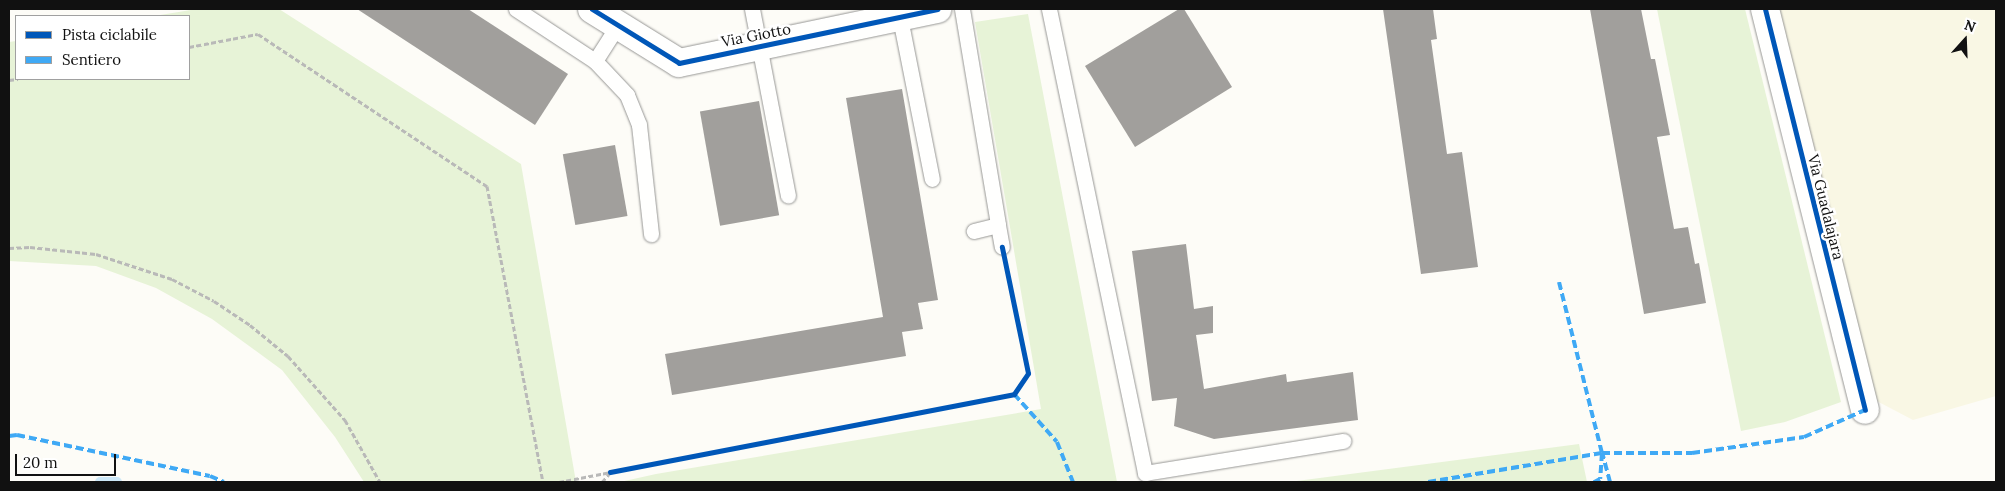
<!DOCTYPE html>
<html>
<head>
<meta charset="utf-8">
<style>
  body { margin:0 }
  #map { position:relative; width:2005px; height:491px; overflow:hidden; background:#fdfcf7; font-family:Lora,serif }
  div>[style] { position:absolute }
  .farmland>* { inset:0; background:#f9f7e4 }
  .green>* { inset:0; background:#e7f3d7 }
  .stream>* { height:10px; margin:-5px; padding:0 5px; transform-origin:5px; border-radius:5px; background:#cde8f7 }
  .building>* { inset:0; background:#a19f9c; transform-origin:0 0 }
  .path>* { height:3px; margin-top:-1.5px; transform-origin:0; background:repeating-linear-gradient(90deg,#b9b9b8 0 5px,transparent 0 7.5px) }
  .roads { filter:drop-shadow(0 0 1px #979795) drop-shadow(0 0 1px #979795) }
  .lane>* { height:15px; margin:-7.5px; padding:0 7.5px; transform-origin:7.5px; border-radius:7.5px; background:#fffffe }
  .street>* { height:28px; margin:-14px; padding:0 14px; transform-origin:14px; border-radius:14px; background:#fffffe }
  .quiet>* { height:4px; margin-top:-2px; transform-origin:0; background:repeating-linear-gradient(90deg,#3fa9f5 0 8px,transparent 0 12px) }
  .cycleway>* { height:5px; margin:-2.5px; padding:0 2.5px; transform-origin:2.5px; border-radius:2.5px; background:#0057b8 }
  span { translate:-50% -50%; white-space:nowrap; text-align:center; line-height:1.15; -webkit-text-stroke:5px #fff; paint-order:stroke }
  .street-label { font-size:15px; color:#111 }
  .frame { position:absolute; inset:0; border:10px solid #111; pointer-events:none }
  .legend { position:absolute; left:15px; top:15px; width:175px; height:65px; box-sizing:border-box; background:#fff; border:1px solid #a0a0a0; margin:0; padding:6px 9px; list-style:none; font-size:15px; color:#111 }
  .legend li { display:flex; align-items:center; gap:10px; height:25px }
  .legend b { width:25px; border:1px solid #a0a0a0 }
  .north { position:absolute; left:1940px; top:15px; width:50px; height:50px; -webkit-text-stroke:4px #fff; paint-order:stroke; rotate:20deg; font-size:14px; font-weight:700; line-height:20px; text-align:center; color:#111 }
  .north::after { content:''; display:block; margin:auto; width:18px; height:22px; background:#111; clip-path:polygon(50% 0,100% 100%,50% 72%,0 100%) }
  .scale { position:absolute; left:15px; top:454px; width:101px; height:22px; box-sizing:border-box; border:2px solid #111; border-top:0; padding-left:6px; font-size:15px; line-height:18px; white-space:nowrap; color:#111; -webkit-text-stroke:4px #fff; paint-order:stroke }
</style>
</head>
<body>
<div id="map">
  <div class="farmland">
    <i style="clip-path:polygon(1775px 9px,1996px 9px,1996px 396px,1913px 420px,1873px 399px)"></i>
  </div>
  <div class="green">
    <i style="clip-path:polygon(197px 9px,279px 9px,521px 164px,576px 482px,364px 482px,335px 437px,282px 370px,212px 319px,156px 288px,96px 266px,9px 261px,9px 42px,16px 41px,16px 79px,189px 79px,189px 16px,154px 16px)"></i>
    <i style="clip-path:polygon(1657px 9px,1745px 9px,1841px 402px,1785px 422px,1741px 431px)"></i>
    <i style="clip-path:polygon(1028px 14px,1117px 482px,620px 482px,656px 474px,1041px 409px,975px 22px)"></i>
    <i style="clip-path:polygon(1579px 444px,1587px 482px,1289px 482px)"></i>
  </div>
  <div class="stream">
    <i style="left:100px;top:482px;width:17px"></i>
  </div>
  <div class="building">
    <i style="clip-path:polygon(357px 9px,468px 9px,568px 74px,535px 125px)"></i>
    <i style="clip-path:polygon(1179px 9px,1184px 9px,1232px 87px,1135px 147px,1085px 66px)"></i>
    <i style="clip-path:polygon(1383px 9px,1433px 9px,1437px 39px,1431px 40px,1447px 154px,1462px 152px,1478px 267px,1421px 274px)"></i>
    <i style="clip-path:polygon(1590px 9px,1641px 9px,1651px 59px,1655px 59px,1670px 135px,1657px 137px,1674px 229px,1688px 227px,1695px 264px,1699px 263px,1706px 303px,1644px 314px)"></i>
    <i style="clip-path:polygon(902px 89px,938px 300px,918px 303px,923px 329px,902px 332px,906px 356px,672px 395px,665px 354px,883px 317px,846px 98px)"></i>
    <i style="left:759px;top:101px;width:116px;height:60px;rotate:80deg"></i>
    <i style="left:615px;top:145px;width:72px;height:53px;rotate:80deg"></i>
    <i style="clip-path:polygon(1186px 244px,1194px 309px,1213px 306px,1213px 333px,1196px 335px,1204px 389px,1286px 374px,1287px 382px,1353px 372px,1358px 420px,1214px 439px,1174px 426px,1177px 398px,1152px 401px,1132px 251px)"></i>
  </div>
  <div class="path">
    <i style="left:189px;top:47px;width:70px;rotate:-10.7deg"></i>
    <i style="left:258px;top:34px;width:275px;rotate:33.6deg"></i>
    <i style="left:487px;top:186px;width:301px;rotate:79.3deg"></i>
    <i style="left:9px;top:80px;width:9px;rotate:-6deg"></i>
    <i style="left:9px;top:248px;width:21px;rotate:-3deg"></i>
    <i style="left:30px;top:247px;width:66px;rotate:6.1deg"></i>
    <i style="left:96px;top:254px;width:80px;rotate:18.2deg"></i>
    <i style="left:172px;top:279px;width:47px;rotate:27.6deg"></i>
    <i style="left:214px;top:301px;width:43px;rotate:33.7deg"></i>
    <i style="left:250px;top:325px;width:49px;rotate:39.2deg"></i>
    <i style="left:288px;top:356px;width:86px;rotate:48.3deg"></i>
    <i style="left:345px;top:420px;width:71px;rotate:60.6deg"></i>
    <i style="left:559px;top:482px;width:463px;rotate:-10.9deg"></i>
    <i style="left:1014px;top:394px;width:25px;rotate:-56deg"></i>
    <i style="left:1028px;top:373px;width:104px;rotate:-101.6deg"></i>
    <i style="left:602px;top:482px;width:12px;rotate:-48deg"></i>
  </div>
  <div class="roads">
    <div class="lane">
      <i style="left:516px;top:9px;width:95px;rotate:33.4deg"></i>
      <i style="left:595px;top:61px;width:43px;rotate:-57.4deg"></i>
      <i style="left:752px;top:9px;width:190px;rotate:79.1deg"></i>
      <i style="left:962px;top:9px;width:219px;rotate:80.5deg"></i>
      <i style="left:998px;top:225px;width:25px;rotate:166deg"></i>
      <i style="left:1049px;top:9px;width:474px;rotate:78.3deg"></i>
      <i style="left:1145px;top:473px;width:201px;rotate:-9.2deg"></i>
      <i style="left:900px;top:18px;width:164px;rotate:78.8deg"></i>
      <i style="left:595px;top:61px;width:47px;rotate:46.7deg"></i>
      <i style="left:627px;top:95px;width:32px;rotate:68deg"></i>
      <i style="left:639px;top:125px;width:110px;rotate:83.7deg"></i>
      <i style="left:998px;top:225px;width:22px;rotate:80deg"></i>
    </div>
    <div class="street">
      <i style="left:592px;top:9px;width:102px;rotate:31.8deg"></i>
      <i style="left:679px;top:63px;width:264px;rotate:-11.8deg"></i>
      <i style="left:1765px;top:9px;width:413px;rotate:76deg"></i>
    </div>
  </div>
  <div class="quiet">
    <i style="left:1559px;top:282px;width:176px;rotate:75.9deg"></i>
    <i style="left:1602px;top:453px;width:26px;rotate:94deg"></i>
    <i style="left:1600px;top:479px;width:7px;rotate:153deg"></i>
    <i style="left:1014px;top:394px;width:64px;rotate:48.1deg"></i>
    <i style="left:1057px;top:442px;width:43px;rotate:68.2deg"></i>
    <i style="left:9px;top:436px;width:8px;rotate:-7deg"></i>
    <i style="left:17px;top:435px;width:197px;rotate:12deg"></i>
    <i style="left:210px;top:476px;width:15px;rotate:23deg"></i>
    <i style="left:1428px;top:482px;width:176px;rotate:-9.5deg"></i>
    <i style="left:1610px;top:482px;width:30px;rotate:-105deg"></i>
    <i style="left:1602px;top:453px;width:90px"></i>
    <i style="left:1692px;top:453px;width:113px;rotate:-8.1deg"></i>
    <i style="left:1804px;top:437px;width:67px;rotate:-23.9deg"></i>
  </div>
  <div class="cycleway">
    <i style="left:592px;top:9px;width:102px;rotate:31.8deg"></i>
    <i style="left:679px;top:63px;width:264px;rotate:-11.8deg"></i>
    <i style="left:1765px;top:9px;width:413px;rotate:76deg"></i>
    <i style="left:610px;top:472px;width:411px;rotate:-10.9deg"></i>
    <i style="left:1014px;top:394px;width:25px;rotate:-56deg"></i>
    <i style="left:1028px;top:373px;width:129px;rotate:-101.7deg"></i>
  </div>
  <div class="street-label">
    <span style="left:756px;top:35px;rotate:-11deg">Via Giotto</span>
    <span style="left:1826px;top:207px;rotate:76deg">Via Guadalajara</span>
  </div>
  <div class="frame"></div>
  <ul class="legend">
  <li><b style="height:6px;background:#0057b8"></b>Pista ciclabile</li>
  <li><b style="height:6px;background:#3fa9f5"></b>Sentiero</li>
  </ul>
  <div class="north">N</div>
  <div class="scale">20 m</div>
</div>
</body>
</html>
